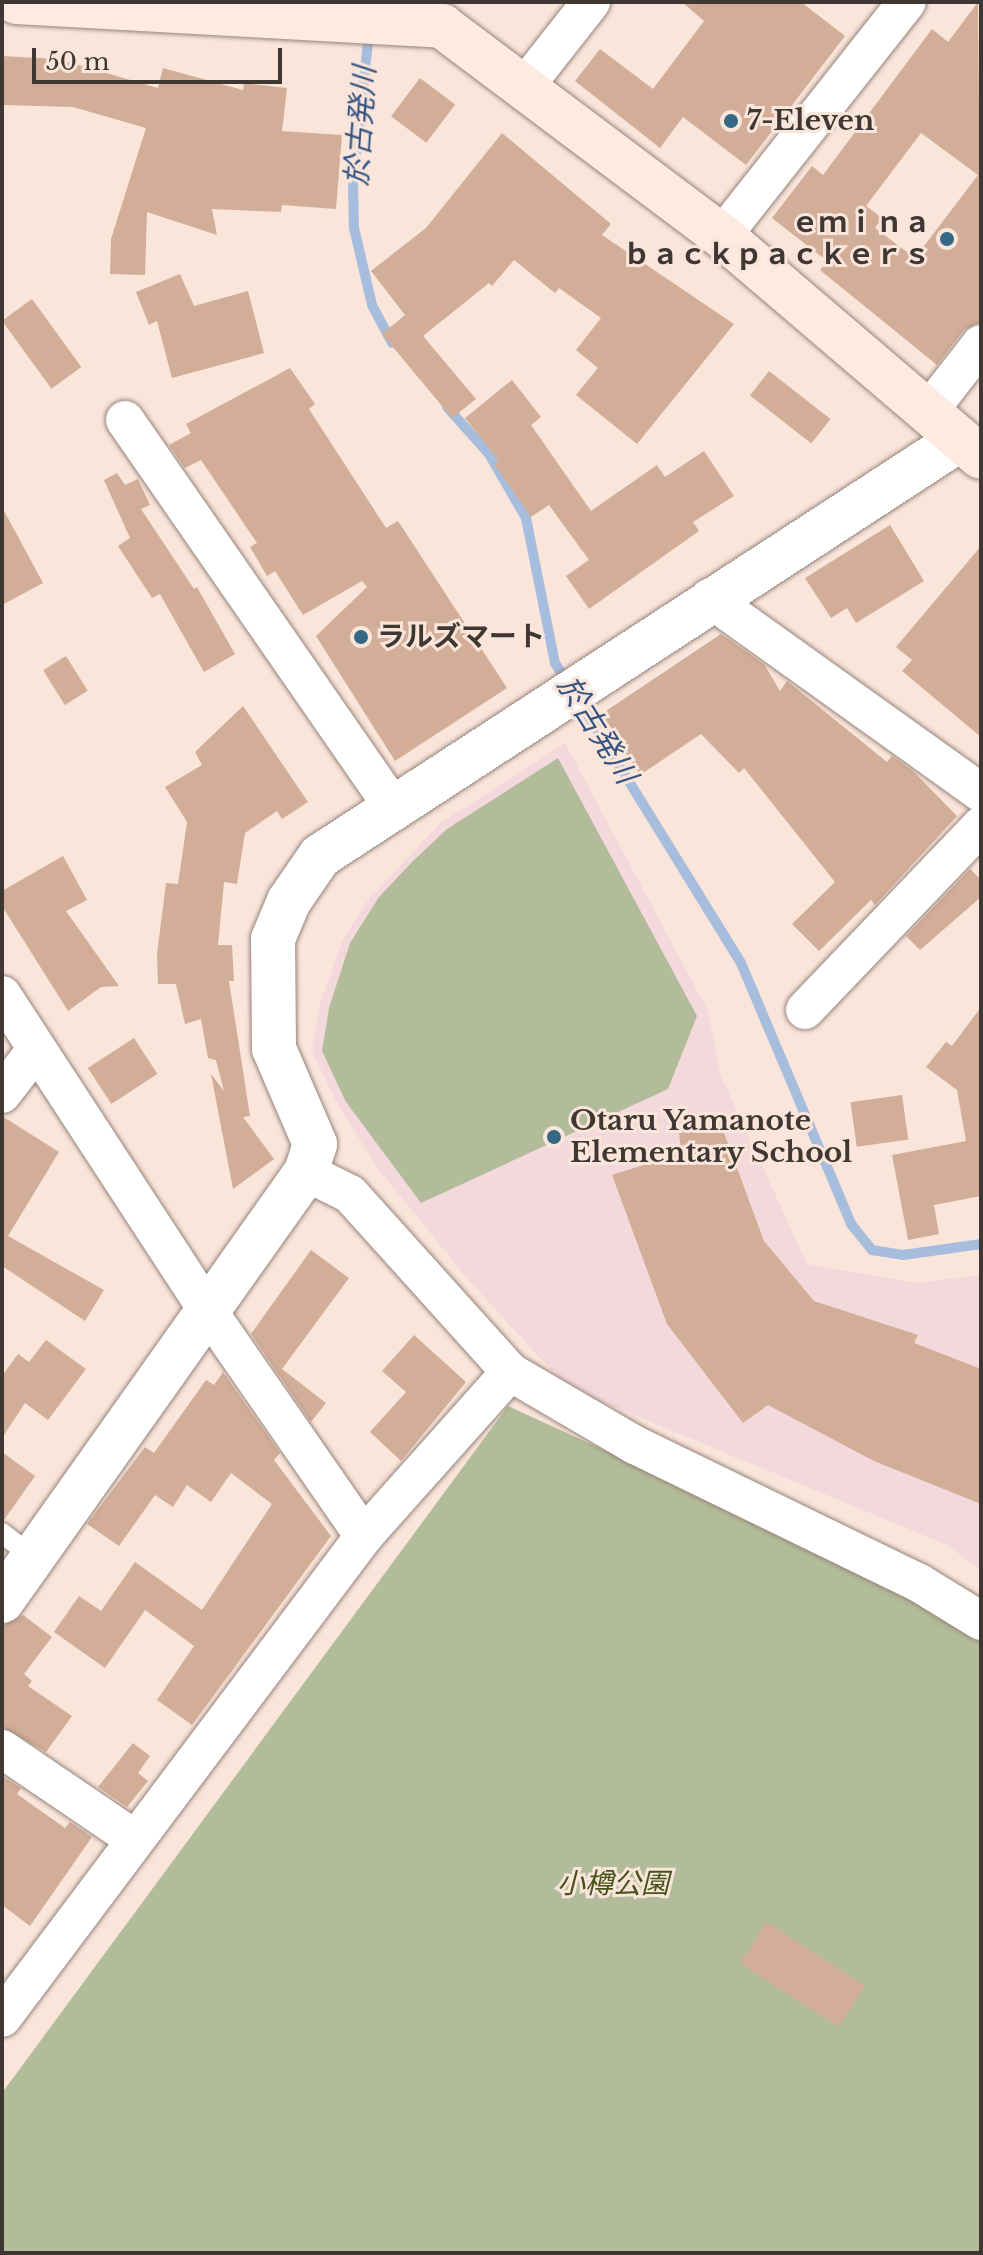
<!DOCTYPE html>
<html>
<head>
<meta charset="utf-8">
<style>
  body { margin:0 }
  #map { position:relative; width:983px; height:2255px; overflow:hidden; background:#f9e5da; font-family:"Libre Baskerville","Noto Sans JP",serif }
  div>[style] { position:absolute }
  .education>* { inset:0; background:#f3d8dc }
  .green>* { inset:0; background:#b2bc9a }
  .stream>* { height:10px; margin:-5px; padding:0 5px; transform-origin:5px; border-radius:5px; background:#a7bddd }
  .building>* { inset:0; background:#d2ad98; transform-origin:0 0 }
  .roads { filter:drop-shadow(0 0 2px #96847a) drop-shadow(0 0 2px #96847a) }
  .service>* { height:20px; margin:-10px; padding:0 10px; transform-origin:10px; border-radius:10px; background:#fff }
  .minor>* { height:38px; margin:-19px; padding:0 19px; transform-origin:19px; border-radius:19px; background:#fff }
  .tertiary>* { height:44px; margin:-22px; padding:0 22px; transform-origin:22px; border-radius:22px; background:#fff }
  .secondary>* { height:44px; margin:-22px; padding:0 22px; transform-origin:22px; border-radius:22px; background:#fdeae0 }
  .dots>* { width:22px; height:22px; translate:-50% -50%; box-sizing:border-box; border:4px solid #f9e5da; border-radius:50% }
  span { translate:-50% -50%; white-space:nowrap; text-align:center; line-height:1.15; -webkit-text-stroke:6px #f9e5da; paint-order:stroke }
  .poi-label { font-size:28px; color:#3e3732; font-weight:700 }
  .left { translate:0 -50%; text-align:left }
  .right { translate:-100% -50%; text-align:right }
  .park-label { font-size:28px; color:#46541b; font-style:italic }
  .water-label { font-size:30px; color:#375481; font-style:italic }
  .frame { position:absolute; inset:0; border:4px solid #3e3732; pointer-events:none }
  .scale { position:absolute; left:32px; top:48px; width:250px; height:36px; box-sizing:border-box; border:4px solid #3e3732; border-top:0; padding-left:10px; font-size:24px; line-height:28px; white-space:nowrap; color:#3e3732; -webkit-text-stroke:6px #f9e5da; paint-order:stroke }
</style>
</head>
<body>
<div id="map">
  <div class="education">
    <i style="clip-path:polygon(565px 743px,708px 1011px,721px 1076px,807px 1264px,917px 1283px,981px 1275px,981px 1570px,947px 1545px,567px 1387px,472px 1284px,379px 1170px,338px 1105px,312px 1051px,320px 1005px,343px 939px,370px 897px,441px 823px)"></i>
  </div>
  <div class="green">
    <i style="clip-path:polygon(558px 758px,697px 1016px,668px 1089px,421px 1203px,346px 1102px,322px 1051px,329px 1008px,350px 943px,379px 897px,412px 862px,447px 829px)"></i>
    <i style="clip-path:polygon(508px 1406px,853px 1564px,981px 1637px,981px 2253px,2px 2253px,2px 2093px)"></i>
  </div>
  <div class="stream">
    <i style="left:369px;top:32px;width:152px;rotate:96deg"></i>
    <i style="left:353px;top:183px;width:45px;rotate:88.7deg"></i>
    <i style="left:354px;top:228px;width:79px;rotate:76.8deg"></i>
    <i style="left:372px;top:305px;width:43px;rotate:62.2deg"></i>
    <i style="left:447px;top:407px;width:63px;rotate:48.2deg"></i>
    <i style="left:489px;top:454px;width:74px;rotate:60deg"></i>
    <i style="left:526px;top:518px;width:148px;rotate:78.7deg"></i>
    <i style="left:555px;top:663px;width:22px;rotate:58deg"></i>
    <i style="left:578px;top:699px;width:310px;rotate:58.3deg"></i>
    <i style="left:741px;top:963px;width:283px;rotate:67.1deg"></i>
    <i style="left:851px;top:1224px;width:33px;rotate:51deg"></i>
    <i style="left:872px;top:1250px;width:31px;rotate:9deg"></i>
    <i style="left:903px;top:1255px;width:79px;rotate:-8deg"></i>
  </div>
  <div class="building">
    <i style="clip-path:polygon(682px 2px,801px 2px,845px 36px,746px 165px,683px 117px,660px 148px,575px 81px,600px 49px,653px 89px,704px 21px)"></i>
    <i style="clip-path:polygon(evenodd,978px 2px,981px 322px,964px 330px,937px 365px,820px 270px,827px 261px,772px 218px,812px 166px,823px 175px,932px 29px,948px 42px,978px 2px,921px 133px,978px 175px,915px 258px,875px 228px,882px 218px,866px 206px,921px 133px)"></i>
    <i style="clip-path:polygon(2px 56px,58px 59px,158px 88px,163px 68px,243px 90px,244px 83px,287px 88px,282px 131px,342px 135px,336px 209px,282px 205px,281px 212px,212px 209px,217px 235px,147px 212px,145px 275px,110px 274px,111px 239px,146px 128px,73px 107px,2px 105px)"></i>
    <i style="left:420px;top:78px;width:44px;height:48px;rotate:37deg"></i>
    <i style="clip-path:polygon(502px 133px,611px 224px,602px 235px,734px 324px,637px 444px,576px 395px,598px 368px,576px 350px,601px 318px,559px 288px,555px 293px,514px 260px,492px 286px,489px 283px,423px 336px,476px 399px,452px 418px,382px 334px,405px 315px,371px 271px,426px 228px)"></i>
    <i style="clip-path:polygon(180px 274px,194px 306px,248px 291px,264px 353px,172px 378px,157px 321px,149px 325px,136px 292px)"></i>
    <i style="left:32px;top:299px;width:84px;height:37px;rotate:54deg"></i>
    <i style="clip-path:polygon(290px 368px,315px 404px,309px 409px,386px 528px,398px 521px,507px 688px,395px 761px,316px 636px,367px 587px,362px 581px,303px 615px,275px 571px,267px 576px,250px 547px,257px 543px,201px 460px,185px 468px,169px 445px,191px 433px,186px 424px)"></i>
    <i style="left:769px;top:371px;width:78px;height:31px;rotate:38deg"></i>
    <i style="clip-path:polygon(512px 380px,541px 417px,531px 425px,591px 511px,657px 465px,665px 477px,704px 451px,734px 496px,693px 522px,699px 531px,589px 609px,566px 576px,589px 560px,549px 505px,531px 517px,494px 464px,499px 461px,465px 418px)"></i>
    <i style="clip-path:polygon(117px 473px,125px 485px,138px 479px,150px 505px,141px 509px,194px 589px,197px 587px,235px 654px,204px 672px,160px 594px,152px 598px,118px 546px,130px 538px,104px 480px)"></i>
    <i style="clip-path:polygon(2px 507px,43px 583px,2px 605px)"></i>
    <i style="clip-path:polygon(890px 525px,924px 581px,856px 623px,847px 608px,831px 618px,805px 578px)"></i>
    <i style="clip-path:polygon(981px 546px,981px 737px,902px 671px,912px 660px,896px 647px)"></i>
    <i style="clip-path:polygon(721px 634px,764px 664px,780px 691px,787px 681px,887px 762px,892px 756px,913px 771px,957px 816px,875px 905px,871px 900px,819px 951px,792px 924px,835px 882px,744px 768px,739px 773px,701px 734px,640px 775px,600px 715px)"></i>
    <i style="left:66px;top:656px;width:41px;height:27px;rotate:58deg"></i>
    <i style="clip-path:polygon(243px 706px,308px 802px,282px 819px,277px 811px,245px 833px,237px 884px,224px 882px,218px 945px,232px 945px,234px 981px,229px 981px,250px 1116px,243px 1117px,274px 1159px,233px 1189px,211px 1074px,224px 1091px,216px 1060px,208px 1058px,201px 1019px,185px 1024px,176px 984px,158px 984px,157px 954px,166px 883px,178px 884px,187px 822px,165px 787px,202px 765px,195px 752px)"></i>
    <i style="clip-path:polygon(63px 856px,87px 900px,66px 911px,119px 986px,101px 987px,68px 1011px,2px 906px,2px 891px)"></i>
    <i style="clip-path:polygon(970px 869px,981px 880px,981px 897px,920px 950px,906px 936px)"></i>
    <i style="clip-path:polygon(981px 1007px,981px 1196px,934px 1205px,939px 1234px,908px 1240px,892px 1155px,966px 1141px,957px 1090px,926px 1067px,946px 1042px,952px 1046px)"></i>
    <i style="left:134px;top:1038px;width:43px;height:55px;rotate:57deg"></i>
    <i style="left:902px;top:1095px;width:45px;height:52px;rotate:82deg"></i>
    <i style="clip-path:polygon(2px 1116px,59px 1152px,8px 1236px,104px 1290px,85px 1321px,2px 1266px)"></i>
    <i style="clip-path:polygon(720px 1122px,764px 1241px,814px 1301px,918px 1335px,914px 1343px,981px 1369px,981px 1504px,874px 1461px,768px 1405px,743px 1423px,667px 1324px,612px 1175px,681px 1153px,679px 1131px)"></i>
    <i style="clip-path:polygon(311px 1250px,349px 1278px,282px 1369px,326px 1403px,311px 1422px,251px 1334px)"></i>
    <i style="clip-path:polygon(414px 1335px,466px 1382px,401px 1461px,370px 1432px,406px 1392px,382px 1371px)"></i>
    <i style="clip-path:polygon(46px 1340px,86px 1369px,48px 1420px,25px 1403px,2px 1438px,2px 1376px,18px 1354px,29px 1362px)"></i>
    <i style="clip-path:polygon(223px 1372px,280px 1453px,274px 1460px,331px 1536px,192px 1725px,157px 1700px,194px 1646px,145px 1610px,105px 1668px,54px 1632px,79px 1596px,101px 1611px,135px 1562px,202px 1610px,272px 1504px,231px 1473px,211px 1502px,187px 1485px,173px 1507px,155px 1495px,119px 1546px,87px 1524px,145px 1447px,154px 1453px,206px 1380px,214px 1385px)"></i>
    <i style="clip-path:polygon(2px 1452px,35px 1476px,4px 1520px,2px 1520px)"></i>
    <i style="clip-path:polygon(23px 1615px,52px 1637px,24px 1674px,32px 1681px,28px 1686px,72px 1716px,46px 1752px,2px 1727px,2px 1626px)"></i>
    <i style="clip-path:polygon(133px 1743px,150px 1756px,138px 1773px,148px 1781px,127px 1807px,98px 1787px)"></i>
    <i style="clip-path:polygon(2px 1776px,21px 1788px,17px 1794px,65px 1828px,70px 1822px,92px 1837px,30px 1926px,2px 1905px)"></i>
    <i style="left:767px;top:1922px;width:117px;height:49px;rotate:33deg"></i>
  </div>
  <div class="roads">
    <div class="service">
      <i style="left:2px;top:1533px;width:41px;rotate:38deg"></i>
    </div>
    <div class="minor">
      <i style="left:525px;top:86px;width:107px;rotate:-51.8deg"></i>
      <i style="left:722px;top:236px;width:298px;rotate:-51.7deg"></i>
      <i style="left:928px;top:412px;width:86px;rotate:-52.1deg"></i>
      <i style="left:125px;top:420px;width:471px;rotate:55.3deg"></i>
      <i style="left:709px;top:598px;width:335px;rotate:35.6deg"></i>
      <i style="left:2px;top:995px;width:377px;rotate:56.9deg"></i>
      <i style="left:208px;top:1311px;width:274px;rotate:55.3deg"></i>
      <i style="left:805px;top:1010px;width:255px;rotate:-46.3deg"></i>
      <i style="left:2px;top:1094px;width:54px;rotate:-52.5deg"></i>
      <i style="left:306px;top:1172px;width:49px;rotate:26.6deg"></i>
      <i style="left:350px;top:1194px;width:239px;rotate:48deg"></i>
      <i style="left:510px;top:1372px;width:145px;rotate:30.3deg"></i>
      <i style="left:635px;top:1445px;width:316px;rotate:25.9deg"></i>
      <i style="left:919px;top:1583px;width:73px;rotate:31.5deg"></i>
      <i style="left:2px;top:1749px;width:158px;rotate:34.2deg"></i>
      <i style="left:2px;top:2018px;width:603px;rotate:-53.09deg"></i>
      <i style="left:364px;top:1536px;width:220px;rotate:-48.3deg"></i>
    </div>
    <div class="tertiary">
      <i style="left:2px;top:1601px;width:526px;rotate:-54.68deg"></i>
      <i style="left:306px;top:1172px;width:29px;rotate:-72deg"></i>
      <i style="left:315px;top:1144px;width:103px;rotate:-113.3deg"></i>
      <i style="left:274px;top:1049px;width:110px;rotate:-90.5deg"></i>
      <i style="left:273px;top:939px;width:41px;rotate:-67.2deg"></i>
      <i style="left:289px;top:901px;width:55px;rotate:-55.4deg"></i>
      <i style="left:320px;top:856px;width:762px;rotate:-33.06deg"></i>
    </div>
    <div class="secondary">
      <i style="left:16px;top:2px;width:427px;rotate:3.2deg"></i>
      <i style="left:442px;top:26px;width:350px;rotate:36.9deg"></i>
      <i style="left:722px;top:236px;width:340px;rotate:40.5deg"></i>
    </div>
  </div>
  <div class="dots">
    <i style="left:731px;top:121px;background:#346885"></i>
    <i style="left:947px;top:239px;background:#346885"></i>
    <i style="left:361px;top:637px;background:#346885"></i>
    <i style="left:554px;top:1137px;background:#346885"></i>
  </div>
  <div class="poi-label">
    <span class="left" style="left:747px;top:121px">7-Eleven</span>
    <span class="right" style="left:931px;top:239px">ｅｍｉｎａ<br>ｂａｃｋｐａｃｋｅｒｓ</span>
    <span class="left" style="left:377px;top:637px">ラルズマート</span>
    <span class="left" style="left:570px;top:1137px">Otaru Yamanote<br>Elementary School</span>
  </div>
  <div class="park-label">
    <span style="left:613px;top:1884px">小樽公園</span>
  </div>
  <div class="water-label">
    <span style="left:361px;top:126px;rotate:-86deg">於古発川</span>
    <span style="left:597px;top:730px;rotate:58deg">於古発川</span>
  </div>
  <div class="frame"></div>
  <div class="scale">50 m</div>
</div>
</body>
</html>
